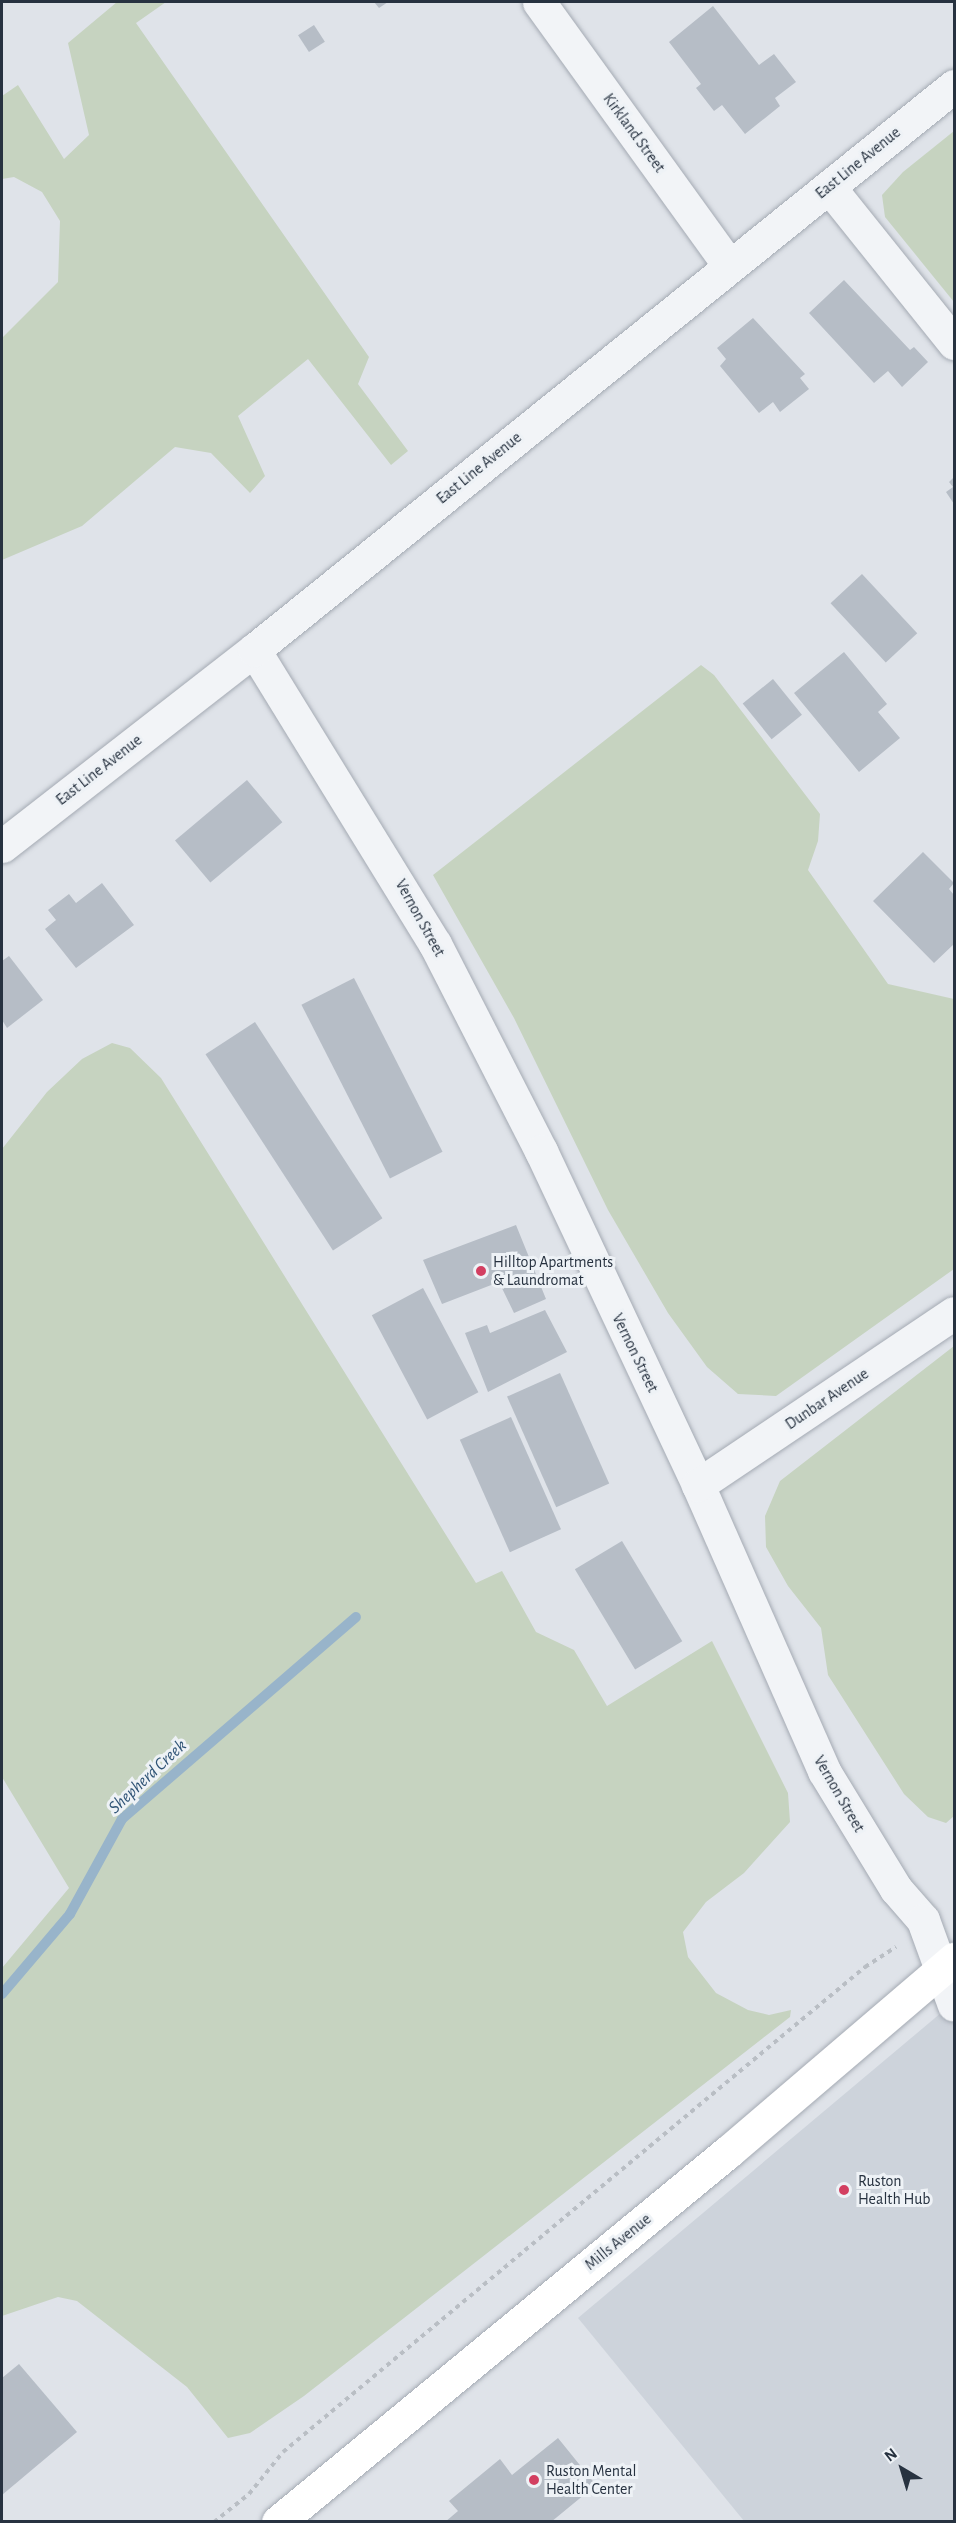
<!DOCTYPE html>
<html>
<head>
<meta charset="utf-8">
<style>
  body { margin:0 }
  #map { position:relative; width:956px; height:2523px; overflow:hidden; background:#dfe3e9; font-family:"Alegreya Sans",sans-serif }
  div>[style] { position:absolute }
  .built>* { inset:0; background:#cdd3db }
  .green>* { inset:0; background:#c6d3c0 }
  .stream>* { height:10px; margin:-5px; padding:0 5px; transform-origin:5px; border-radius:5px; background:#98b4ca }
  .building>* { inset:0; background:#b6bdc6; transform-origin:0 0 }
  .path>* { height:4px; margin-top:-2px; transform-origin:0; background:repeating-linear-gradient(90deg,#b9bec4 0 4.5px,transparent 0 9px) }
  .roads { filter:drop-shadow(0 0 2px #a4aab3) drop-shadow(0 0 2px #a4aab3) }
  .street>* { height:33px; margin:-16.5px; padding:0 16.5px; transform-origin:16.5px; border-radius:16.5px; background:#f2f4f7 }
  .secondary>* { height:33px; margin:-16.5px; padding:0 16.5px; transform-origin:16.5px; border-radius:16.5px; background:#fff }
  .dots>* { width:16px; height:16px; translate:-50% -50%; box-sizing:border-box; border:3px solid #eef2f6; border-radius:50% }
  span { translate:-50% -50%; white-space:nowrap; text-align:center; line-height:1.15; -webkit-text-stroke:6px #eef2f6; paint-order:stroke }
  .street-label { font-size:16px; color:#273240 }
  .poi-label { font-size:16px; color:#273240 }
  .left { translate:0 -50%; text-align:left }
  .water-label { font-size:18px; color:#305476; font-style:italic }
  .frame { position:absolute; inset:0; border:3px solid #273240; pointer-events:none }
  .north { position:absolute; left:872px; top:2439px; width:60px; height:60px; -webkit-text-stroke:4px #eef2f6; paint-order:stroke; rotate:322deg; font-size:16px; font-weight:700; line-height:24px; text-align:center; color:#273240 }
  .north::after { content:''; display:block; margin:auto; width:21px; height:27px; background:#273240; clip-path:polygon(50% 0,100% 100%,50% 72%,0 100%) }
</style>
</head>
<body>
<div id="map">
  <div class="built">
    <i style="clip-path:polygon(954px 2002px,954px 2521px,744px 2521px,578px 2318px)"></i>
  </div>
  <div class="green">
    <i style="clip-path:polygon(117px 2px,166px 2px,136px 23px,369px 357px,358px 384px,408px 451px,391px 465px,308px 359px,238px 416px,265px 476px,250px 493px,211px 453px,175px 447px,82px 526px,2px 560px,2px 338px,58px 282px,60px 221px,42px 192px,14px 177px,2px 179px,2px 96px,18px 85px,64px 159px,89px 135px,68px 43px)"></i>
    <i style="clip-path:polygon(954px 131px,954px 302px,885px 217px,882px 195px,903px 172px)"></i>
    <i style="clip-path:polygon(701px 665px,714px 675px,820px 814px,818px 841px,808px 870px,888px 984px,954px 999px,954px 1269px,776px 1396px,738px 1394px,707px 1367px,668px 1313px,608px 1210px,514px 1018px,433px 875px)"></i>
    <i style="clip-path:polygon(112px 1043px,130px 1048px,161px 1078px,476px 1583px,502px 1571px,536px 1632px,574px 1650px,607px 1706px,712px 1641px,788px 1793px,790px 1822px,744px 1873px,706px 1902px,683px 1932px,688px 1957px,716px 1993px,748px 2010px,769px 2015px,791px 2010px,790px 2017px,304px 2396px,250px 2433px,228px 2438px,187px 2387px,77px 2301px,58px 2297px,2px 2316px,2px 1968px,69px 1888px,2px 1777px,2px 1149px,47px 1092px,82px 1059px)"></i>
    <i style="clip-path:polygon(954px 1346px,954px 1816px,946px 1823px,928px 1817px,904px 1794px,828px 1675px,821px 1628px,788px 1586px,766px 1547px,765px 1516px,780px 1481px)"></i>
  </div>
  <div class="stream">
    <i style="left:2px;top:1994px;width:105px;rotate:-49.6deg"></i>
    <i style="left:70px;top:1914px;width:108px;rotate:-61.3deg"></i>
    <i style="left:122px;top:1819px;width:309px;rotate:-40.8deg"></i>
  </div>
  <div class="building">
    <i style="clip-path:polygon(374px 2px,388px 2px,379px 8px)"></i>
    <i style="clip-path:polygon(713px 6px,759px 65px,774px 54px,796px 82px,775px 98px,780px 106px,745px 134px,722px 105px,714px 111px,696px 88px,701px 84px,669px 42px)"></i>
    <i style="left:314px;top:25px;width:20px;height:19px;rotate:57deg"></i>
    <i style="clip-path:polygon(844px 280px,910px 350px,914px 347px,928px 362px,902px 387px,888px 371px,874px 383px,809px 313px)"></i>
    <i style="clip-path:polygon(753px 318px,805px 374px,800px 378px,809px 389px,780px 412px,773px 402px,759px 413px,720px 366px,726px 359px,717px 348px)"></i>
    <i style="clip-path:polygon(954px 477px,954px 504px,946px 492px,953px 487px,949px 482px)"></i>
    <i style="left:862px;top:574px;width:81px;height:43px;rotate:47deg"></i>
    <i style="clip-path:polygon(844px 652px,887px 704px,878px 712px,900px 738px,859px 772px,794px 693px)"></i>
    <i style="left:773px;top:679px;width:46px;height:39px;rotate:51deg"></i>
    <i style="left:247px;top:780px;width:55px;height:94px;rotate:50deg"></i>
    <i style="clip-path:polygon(923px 852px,954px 883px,949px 889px,954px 895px,954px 944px,934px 963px,873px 901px)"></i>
    <i style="clip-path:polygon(102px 883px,134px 925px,76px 968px,45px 929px,56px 920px,48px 910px,69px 894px,76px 903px)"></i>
    <i style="clip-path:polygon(9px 956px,43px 1000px,7px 1028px,2px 1020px,2px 961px)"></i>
    <i style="left:354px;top:978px;width:195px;height:59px;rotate:63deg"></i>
    <i style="left:255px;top:1022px;width:234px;height:59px;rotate:57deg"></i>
    <i style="clip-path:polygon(516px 1225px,546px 1299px,514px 1313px,499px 1282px,442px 1304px,423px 1260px)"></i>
    <i style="left:423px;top:1288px;width:118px;height:58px;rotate:62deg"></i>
    <i style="clip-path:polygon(545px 1310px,567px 1352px,488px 1392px,465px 1333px,487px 1325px,490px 1333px)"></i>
    <i style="left:560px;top:1373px;width:121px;height:58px;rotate:66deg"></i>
    <i style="left:511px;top:1417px;width:123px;height:56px;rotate:66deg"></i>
    <i style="left:622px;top:1541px;width:117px;height:55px;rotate:59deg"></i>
    <i style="clip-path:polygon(19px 2364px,77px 2432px,2px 2495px,2px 2378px)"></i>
    <i style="clip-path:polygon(558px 2438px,596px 2485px,551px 2522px,445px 2522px,458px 2511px,449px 2501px,500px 2459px,512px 2475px)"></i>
  </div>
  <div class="path">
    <i style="left:214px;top:2522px;width:45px;rotate:-38.7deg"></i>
    <i style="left:249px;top:2494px;width:54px;rotate:-51deg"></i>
    <i style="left:283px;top:2452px;width:758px;rotate:-39.81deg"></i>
    <i style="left:865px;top:1967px;width:37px;rotate:-33deg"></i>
  </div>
  <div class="roads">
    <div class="street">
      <i style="left:539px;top:2px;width:324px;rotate:54.2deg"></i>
      <i style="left:829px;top:187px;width:200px;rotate:51.3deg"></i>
      <i style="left:254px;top:650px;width:345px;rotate:58.4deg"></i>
      <i style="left:435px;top:944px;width:233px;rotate:62.9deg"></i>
      <i style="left:541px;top:1151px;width:369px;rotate:64.8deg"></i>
      <i style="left:698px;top:1485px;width:313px;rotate:66.2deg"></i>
      <i style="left:824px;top:1771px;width:138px;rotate:58.6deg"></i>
      <i style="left:896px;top:1889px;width:41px;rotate:48.9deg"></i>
      <i style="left:923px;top:1920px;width:90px;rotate:70deg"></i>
      <i style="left:2px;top:846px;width:319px;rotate:-37.9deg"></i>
      <i style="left:254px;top:650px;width:899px;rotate:-38.86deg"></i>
      <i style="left:698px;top:1485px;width:308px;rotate:-33.9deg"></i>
    </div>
    <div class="secondary">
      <i style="left:278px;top:2522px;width:584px;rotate:-39.44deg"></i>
      <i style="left:729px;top:2151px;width:296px;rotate:-40.5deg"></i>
    </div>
  </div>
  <div class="dots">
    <i style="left:481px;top:1271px;background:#d33f61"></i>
    <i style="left:844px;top:2190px;background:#d33f61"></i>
    <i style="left:534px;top:2480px;background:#d33f61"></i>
  </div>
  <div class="street-label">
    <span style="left:634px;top:133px;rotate:54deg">Kirkland Street</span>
    <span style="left:858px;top:163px;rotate:-39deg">East Line Avenue</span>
    <span style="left:479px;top:468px;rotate:-39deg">East Line Avenue</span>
    <span style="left:99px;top:770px;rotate:-38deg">East Line Avenue</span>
    <span style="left:420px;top:918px;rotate:61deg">Vernon Street</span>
    <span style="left:635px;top:1353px;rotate:64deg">Vernon Street</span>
    <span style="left:827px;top:1399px;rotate:-34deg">Dunbar Avenue</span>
    <span style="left:839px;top:1794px;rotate:60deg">Vernon Street</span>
    <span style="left:618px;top:2242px;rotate:-39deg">Mills Avenue</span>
  </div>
  <div class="poi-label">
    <span class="left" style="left:493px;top:1271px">Hilltop Apartments<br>&amp; Laundromat</span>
    <span class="left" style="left:858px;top:2190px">Ruston<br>Health Hub</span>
    <span class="left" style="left:546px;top:2480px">Ruston Mental<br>Health Center</span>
  </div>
  <div class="water-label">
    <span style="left:148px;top:1777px;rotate:-43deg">Shepherd Creek</span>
  </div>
  <div class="frame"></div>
  <div class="north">N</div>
</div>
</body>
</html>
